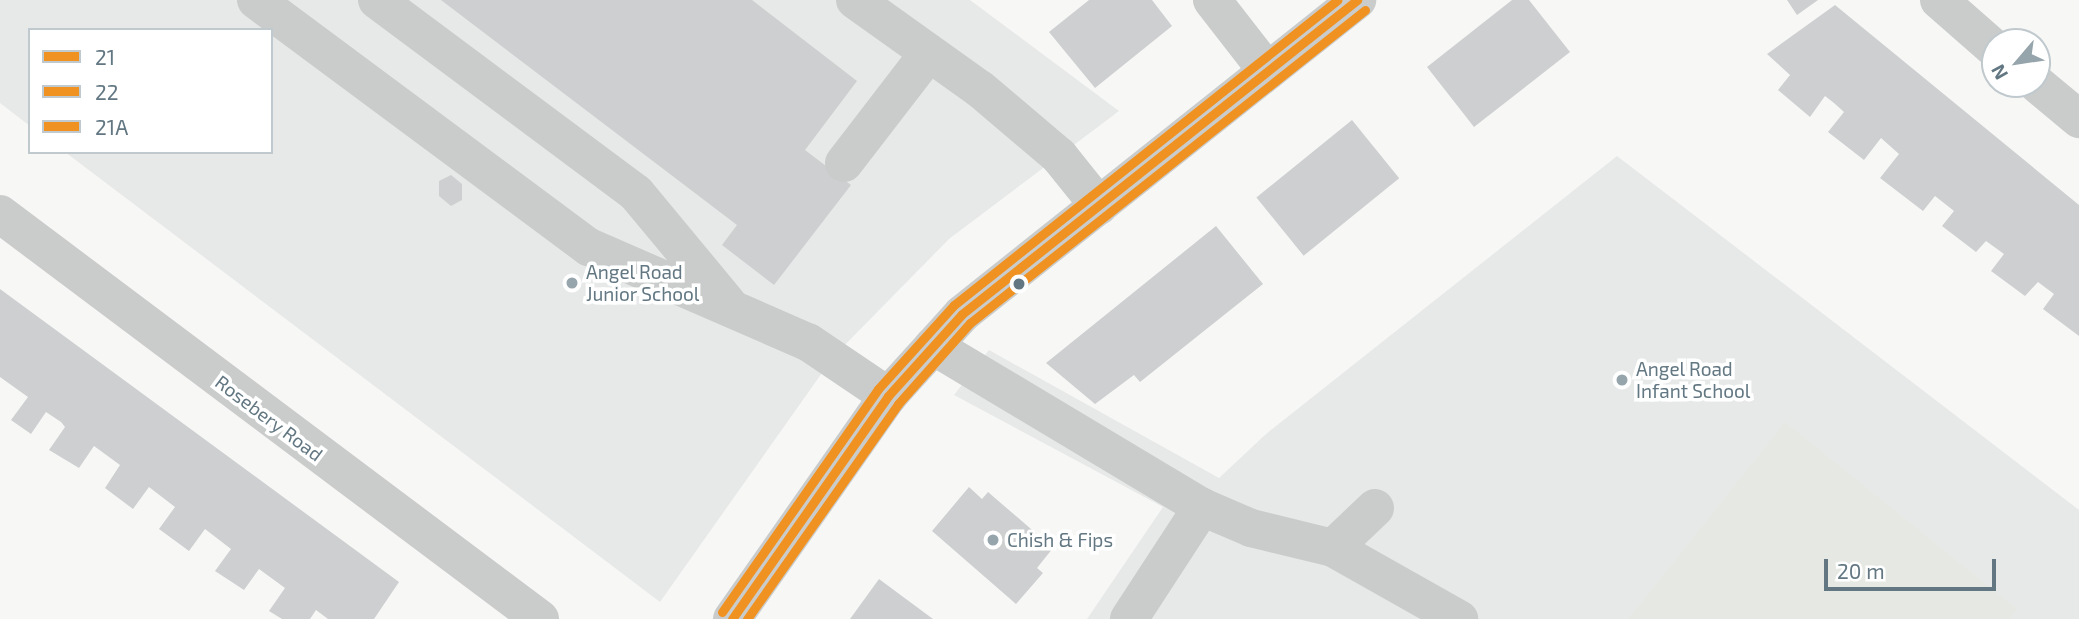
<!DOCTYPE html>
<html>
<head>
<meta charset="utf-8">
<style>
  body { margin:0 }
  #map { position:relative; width:2079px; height:619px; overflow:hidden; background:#f7f7f6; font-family:"Exo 2",sans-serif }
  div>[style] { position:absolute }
  .built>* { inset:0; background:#e7e9e8 }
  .green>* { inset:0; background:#e6e9e3 }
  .building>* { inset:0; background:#cdcfd0; transform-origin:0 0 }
  .minor>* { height:38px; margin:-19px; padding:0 19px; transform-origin:19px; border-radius:19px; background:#cacccc }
  .bus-1>* { height:9px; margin:-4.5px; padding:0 4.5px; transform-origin:4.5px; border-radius:4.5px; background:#f09222 }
  .bus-2>* { height:9px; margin:-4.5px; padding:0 4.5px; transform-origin:4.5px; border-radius:4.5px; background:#f09222 }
  .bus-3>* { height:9px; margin:-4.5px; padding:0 4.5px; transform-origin:4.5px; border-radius:4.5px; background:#f09222 }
  .dots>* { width:19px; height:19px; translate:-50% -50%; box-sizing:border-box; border:4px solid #fff; border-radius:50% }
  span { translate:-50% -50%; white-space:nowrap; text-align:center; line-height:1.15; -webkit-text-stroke:7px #fff; paint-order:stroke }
  .poi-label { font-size:19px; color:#627782 }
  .left { translate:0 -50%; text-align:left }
  .street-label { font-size:19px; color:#627782 }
  .legend { position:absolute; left:28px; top:28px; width:245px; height:126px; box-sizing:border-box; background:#fff; border:2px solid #c0c9cd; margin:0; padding:9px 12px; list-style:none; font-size:21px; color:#627782 }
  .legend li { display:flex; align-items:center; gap:14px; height:35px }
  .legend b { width:35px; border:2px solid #c0c9cd }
  .north { position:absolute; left:1981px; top:28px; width:70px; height:70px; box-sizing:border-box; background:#fff; border:2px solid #c0c9cd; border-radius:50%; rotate:241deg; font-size:19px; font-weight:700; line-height:28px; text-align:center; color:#627782 }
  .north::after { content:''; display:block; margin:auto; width:24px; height:32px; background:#96a4ab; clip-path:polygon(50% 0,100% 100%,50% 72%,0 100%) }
  .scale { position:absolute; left:1824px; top:559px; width:172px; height:32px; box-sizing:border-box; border:4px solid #627782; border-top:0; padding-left:9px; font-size:21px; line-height:24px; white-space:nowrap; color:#627782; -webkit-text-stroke:5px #fff; paint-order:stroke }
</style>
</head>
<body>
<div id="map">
  <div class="built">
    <i style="clip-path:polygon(0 0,970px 0,1119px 111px,949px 239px,834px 356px,660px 602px,65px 152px,271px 152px,271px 30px,30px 30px,30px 126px,0 103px)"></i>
    <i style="clip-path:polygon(1617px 156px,2079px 510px,2079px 619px,1087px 619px,1163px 507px,954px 395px,989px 350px,1219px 478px,1266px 434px)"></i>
  </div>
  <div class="green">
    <i style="clip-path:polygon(1785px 422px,2017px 609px,2009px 619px,1628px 619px)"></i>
  </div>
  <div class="building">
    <i style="clip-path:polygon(441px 0,752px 0,857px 81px,805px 150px,851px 185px,774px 285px,722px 245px,737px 225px)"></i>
    <i style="clip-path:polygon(1089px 0,1152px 0,1172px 26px,1095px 88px,1049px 32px)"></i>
    <i style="clip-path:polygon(1512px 0,1529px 0,1570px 52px,1474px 127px,1427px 67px)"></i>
    <i style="clip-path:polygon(1787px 0,1818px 0,1797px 15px)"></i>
    <i style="clip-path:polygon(1835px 5px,2079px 205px,2079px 336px,2043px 309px,2054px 294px,2038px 282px,2025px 296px,1991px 271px,2004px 254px,1986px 241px,1976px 252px,1942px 226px,1954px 211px,1935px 196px,1923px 211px,1880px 178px,1899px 154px,1881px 138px,1864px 160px,1828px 132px,1844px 112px,1834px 103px,1825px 96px,1810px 117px,1778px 90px,1790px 75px,1767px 54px)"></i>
    <i style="left:1352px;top:120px;width:75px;height:123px;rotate:51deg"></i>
    <i style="clip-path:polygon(451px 175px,462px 184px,462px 200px,451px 206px,439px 196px,439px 181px)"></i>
    <i style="clip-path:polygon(1216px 226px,1263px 284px,1140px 382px,1134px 375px,1095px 404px,1046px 363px)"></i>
    <i style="clip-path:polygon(0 289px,399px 582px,374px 619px,328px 619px,316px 610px,310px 619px,282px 619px,269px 611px,285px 588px,259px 569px,244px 590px,215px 571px,231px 549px,205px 529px,189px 551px,159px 529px,175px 507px,149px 487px,133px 509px,105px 488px,120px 465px,94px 446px,79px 468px,49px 450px,65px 427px,61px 422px,46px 412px,31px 434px,11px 420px,28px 397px,0 377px)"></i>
    <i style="clip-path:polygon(969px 487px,982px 499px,988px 492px,1053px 548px,1037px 568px,1043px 573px,1016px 604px,932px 531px)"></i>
    <i style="clip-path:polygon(879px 579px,933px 619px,850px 619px)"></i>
  </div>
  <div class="minor">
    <i style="left:256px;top:0;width:415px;rotate:36.6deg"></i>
    <i style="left:589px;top:247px;width:239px;rotate:23.5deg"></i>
    <i style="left:808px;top:342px;width:97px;rotate:34deg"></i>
    <i style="left:377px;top:0;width:323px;rotate:36.7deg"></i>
    <i style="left:636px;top:193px;width:144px;rotate:50.3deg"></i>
    <i style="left:855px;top:0;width:153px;rotate:35.5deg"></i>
    <i style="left:980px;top:89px;width:104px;rotate:40.3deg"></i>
    <i style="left:1059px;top:156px;width:64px;rotate:51.3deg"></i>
    <i style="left:1212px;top:0;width:90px;rotate:52.2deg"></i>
    <i style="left:1939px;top:0;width:74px;rotate:41.2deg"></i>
    <i style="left:2037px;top:84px;width:55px;rotate:39.8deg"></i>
    <i style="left:844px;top:163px;width:138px;rotate:-52.4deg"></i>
    <i style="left:0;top:214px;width:675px;rotate:36.87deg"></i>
    <i style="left:933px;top:346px;width:313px;rotate:30.9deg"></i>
    <i style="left:1202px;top:507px;width:53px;rotate:23.2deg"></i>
    <i style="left:1251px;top:528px;width:84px;rotate:13.7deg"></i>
    <i style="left:1333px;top:548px;width:145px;rotate:29.4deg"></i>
    <i style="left:1333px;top:548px;width:58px;rotate:-43.6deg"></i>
    <i style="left:732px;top:619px;width:272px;rotate:-55deg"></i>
    <i style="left:888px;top:396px;width:110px;rotate:-47.9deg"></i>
    <i style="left:962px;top:314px;width:505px;rotate:-38.48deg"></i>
    <i style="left:1129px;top:619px;width:134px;rotate:-56.9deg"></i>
  </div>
  <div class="bus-1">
    <i style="left:732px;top:619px;width:272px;rotate:-55deg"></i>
    <i style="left:888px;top:396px;width:110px;rotate:-47.9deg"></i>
    <i style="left:962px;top:314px;width:505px;rotate:-38.48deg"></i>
  </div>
  <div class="bus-2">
    <i style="left:747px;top:619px;width:263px;rotate:-54.9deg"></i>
    <i style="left:898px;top:404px;width:108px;rotate:-48.4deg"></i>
    <i style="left:970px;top:323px;width:504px;rotate:-38.39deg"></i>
  </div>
  <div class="bus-3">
    <i style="left:722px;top:612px;width:272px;rotate:-55deg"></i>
    <i style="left:878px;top:389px;width:113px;rotate:-47.9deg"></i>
    <i style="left:954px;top:305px;width:490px;rotate:-38.5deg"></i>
  </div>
  <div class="dots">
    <i style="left:572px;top:283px;background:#96a4ab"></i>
    <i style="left:1019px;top:284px;background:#627782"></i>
    <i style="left:1622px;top:380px;background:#96a4ab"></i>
    <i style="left:993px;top:540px;background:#96a4ab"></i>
  </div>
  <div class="poi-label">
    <span class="left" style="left:586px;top:283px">Angel Road<br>Junior School</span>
    <span class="left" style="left:1636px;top:380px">Angel Road<br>Infant School</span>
    <span class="left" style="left:1007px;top:540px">Chish &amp; Fips</span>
  </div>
  <div class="street-label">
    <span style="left:269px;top:418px;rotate:37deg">Rosebery Road</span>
  </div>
  <ul class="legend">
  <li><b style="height:9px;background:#f09222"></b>21</li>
  <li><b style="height:9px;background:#f09222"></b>22</li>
  <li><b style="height:9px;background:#f09222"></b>21A</li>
  </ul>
  <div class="north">N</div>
  <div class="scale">20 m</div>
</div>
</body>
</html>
